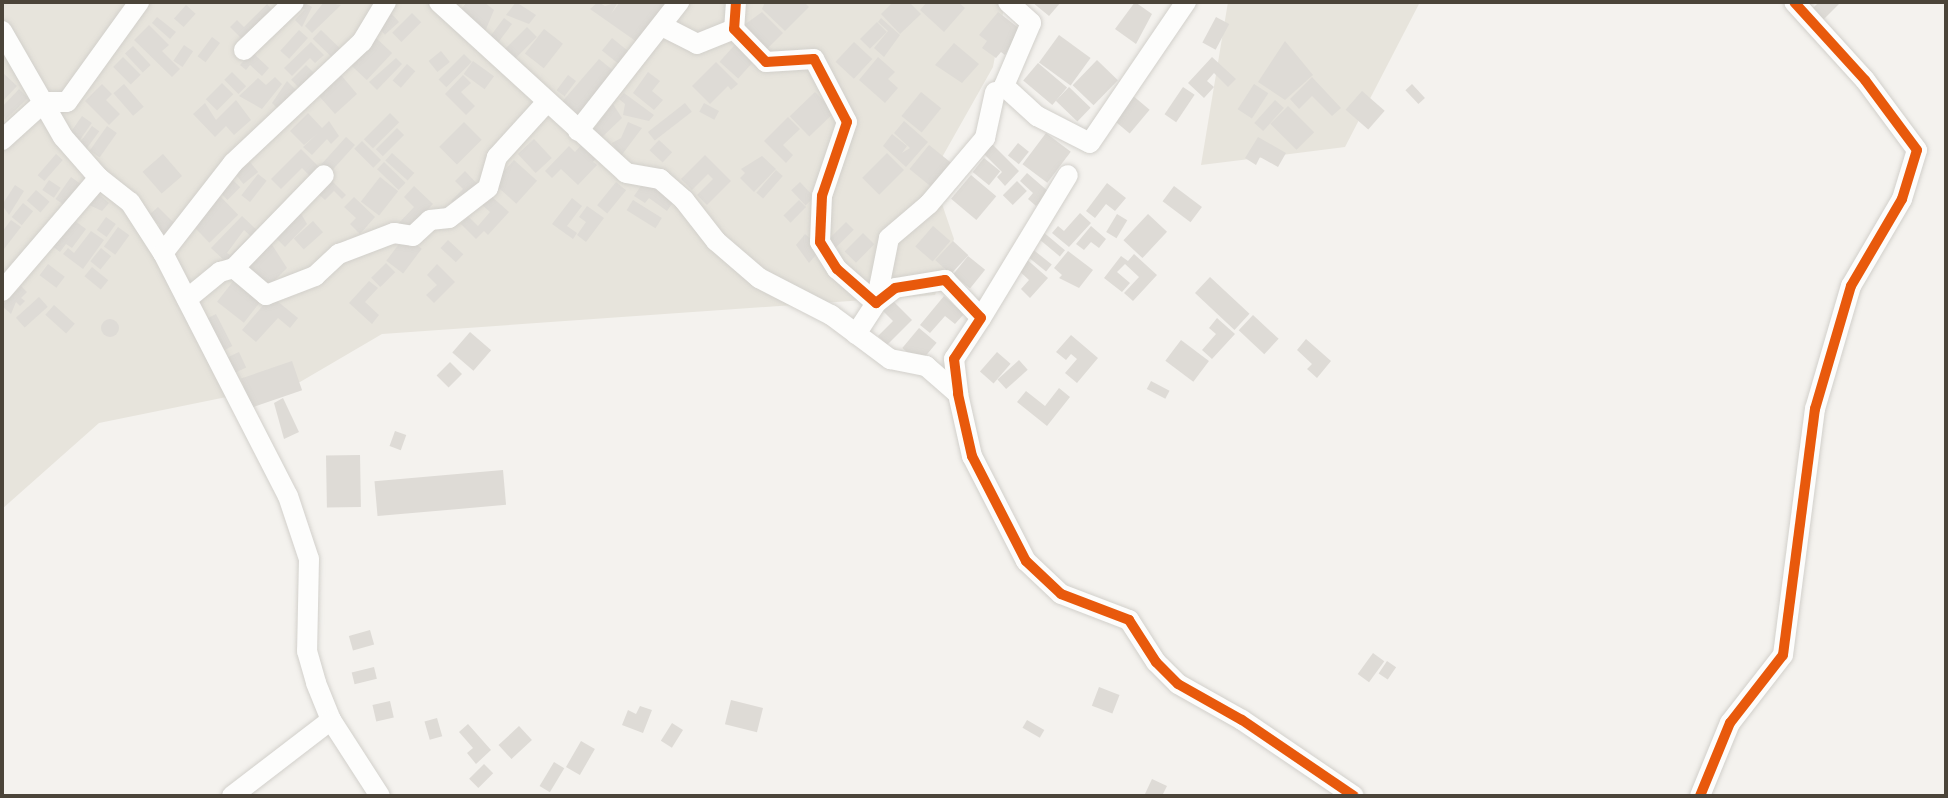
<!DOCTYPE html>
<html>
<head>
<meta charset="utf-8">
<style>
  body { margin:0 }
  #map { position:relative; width:1948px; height:798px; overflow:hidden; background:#f4f2ee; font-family:"Open Sans",sans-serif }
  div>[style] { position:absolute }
  .residential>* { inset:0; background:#e7e4dc }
  .building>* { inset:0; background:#dedbd6; transform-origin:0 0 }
  .round { border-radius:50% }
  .roads { filter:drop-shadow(0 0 2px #d2d0cb) drop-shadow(0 0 2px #d2d0cb) }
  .street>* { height:20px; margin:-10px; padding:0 10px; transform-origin:10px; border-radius:10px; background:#fdfdfc }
  .cycleway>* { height:10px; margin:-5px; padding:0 5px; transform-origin:5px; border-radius:5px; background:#e8590c }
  span { translate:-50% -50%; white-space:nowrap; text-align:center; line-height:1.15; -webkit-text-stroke:6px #fff; paint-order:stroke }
  .frame { position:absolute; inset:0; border:4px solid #4b4439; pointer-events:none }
</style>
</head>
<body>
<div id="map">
  <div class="residential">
    <i style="clip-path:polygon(2px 2px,1000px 2px,1004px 8px,993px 67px,932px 175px,954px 239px,935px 295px,382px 334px,300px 382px,99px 423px,2px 509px)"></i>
    <i style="clip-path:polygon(1228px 2px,1420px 2px,1345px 147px,1201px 165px)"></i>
  </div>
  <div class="building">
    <i style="clip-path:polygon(303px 2px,312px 7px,302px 27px,295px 20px,305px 9px,297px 8px)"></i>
    <i style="clip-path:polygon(324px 2px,341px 5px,312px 33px,305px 26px)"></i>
    <i style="clip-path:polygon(467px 2px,484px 2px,494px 10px,484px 34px,455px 16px)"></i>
    <i style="clip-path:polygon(516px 2px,536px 15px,529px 24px,506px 15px)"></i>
    <i style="clip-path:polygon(598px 2px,605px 6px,618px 2px,611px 14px,620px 2px,667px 2px,637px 42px,590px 9px)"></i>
    <i style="clip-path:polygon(765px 2px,804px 2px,809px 7px,785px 31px,762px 9px)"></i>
    <i style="clip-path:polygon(893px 2px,909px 2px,921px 14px,900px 34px,881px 14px)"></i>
    <i style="clip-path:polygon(927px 2px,958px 2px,965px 8px,944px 32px,920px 10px)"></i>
    <i style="clip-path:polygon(1032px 2px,1061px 2px,1049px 16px)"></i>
    <i style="clip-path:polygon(1135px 2px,1152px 14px,1136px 44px,1115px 29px)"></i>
    <i style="clip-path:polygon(1819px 2px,1841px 2px,1820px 23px,1809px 12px)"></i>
    <i style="clip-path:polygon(267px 4px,275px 13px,246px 43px,230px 27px,237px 20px,244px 27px)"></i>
    <i style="left:186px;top:5px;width:13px;height:18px;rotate:42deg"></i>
    <i style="clip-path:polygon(762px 12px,783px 33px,761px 55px,741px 34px,747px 28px,744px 25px)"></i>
    <i style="clip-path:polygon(998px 12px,1020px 29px,1005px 55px,1001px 52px,996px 58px,982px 48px,987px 41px,979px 35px)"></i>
    <i style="left:391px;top:13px;width:12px;height:19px;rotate:48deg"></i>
    <i style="left:412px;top:13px;width:13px;height:28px;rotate:45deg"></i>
    <i style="clip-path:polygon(157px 17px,176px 32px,170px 39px,152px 23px)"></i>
    <i style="left:1216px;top:17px;width:15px;height:29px;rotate:28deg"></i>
    <i style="left:504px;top:18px;width:10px;height:24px;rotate:37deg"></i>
    <i style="clip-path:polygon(881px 18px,900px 35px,884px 57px,874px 48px,888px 31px,878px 22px)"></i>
    <i style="left:877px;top:22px;width:14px;height:24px;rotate:45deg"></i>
    <i style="clip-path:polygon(149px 25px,169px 45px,162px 51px,180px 69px,172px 77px,134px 40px)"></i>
    <i style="left:527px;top:27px;width:14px;height:32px;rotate:45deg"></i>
    <i style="left:544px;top:29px;width:24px;height:31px;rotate:38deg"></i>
    <i style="left:299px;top:30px;width:12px;height:28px;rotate:42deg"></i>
    <i style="left:321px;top:30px;width:32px;height:12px;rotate:44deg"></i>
    <i style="left:1059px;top:35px;width:39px;height:34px;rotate:36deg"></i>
    <i style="left:212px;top:37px;width:10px;height:24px;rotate:37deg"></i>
    <i style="left:376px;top:38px;width:22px;height:37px;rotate:43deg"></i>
    <i style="left:612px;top:38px;width:22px;height:16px;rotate:39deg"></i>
    <i style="left:741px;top:38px;width:25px;height:32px;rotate:42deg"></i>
    <i style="clip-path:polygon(1285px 41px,1313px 75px,1285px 100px,1258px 82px)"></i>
    <i style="clip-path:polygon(311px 42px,324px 55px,315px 63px,310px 58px,292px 76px,284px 68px)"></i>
    <i style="left:854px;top:42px;width:25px;height:27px;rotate:43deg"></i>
    <i style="clip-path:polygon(954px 43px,979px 64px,962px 83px,935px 65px)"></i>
    <i style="left:184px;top:45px;width:11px;height:19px;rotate:34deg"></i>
    <i style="left:133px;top:46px;width:26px;height:11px;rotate:47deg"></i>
    <i style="left:441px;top:51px;width:14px;height:16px;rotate:51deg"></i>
    <i style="clip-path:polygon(252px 52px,269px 68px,262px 76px,250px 65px,246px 70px,240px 65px)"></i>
    <i style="left:464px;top:54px;width:11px;height:36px;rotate:45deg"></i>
    <i style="left:123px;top:57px;width:25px;height:14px;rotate:45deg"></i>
    <i style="clip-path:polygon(878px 57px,895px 72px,888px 79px,898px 88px,885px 103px,859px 80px)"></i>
    <i style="clip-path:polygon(1212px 57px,1236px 79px,1228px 87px,1214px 73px,1207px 81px,1214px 87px,1204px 98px,1188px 83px)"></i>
    <i style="clip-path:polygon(396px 58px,402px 64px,377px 90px,369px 82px)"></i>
    <i style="clip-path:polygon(599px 59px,615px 72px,579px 119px,561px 103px)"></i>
    <i style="left:1097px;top:60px;width:29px;height:35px;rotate:44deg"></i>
    <i style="left:473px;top:61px;width:26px;height:16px;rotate:36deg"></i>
    <i style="clip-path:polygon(716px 62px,738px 84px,731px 90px,728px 86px,710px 104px,692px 86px)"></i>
    <i style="left:1038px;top:63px;width:38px;height:23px;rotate:40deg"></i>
    <i style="left:407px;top:64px;width:11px;height:22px;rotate:41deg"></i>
    <i style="left:306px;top:65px;width:17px;height:21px;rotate:45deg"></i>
    <i style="clip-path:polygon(2px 72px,17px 86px,2px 102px)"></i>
    <i style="left:232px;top:72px;width:20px;height:11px;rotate:45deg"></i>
    <i style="clip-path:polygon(648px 72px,660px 81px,652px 91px,663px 100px,654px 110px,633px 93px)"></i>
    <i style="clip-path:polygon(341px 75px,357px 94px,335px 114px,319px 96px,326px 89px,322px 84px)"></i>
    <i style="clip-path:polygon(463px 75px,471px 83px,461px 92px,475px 106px,466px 115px,445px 94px)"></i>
    <i style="left:568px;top:75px;width:10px;height:19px;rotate:37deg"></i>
    <i style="clip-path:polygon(275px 77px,282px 84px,262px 109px,239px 96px,258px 78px,266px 85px)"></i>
    <i style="clip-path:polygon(1312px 77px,1341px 108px,1332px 116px,1312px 96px,1299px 109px,1290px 99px)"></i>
    <i style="clip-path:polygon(287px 81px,302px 96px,284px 115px,272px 103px)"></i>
    <i style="left:222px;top:83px;width:16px;height:23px;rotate:45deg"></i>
    <i style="clip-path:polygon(102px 84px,112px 94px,106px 100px,120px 114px,109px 125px,85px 101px)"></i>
    <i style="left:124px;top:84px;width:30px;height:14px;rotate:49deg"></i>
    <i style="left:1254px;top:84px;width:17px;height:30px;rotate:33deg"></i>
    <i style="left:1412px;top:84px;width:19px;height:9px;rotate:47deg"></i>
    <i style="left:1069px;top:87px;width:30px;height:19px;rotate:44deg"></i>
    <i style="left:1183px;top:87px;width:14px;height:33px;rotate:34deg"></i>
    <i style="clip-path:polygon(19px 89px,28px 98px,5px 120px,2px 107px)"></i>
    <i style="left:1362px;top:91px;width:30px;height:25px;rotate:41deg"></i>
    <i style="left:815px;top:92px;width:28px;height:35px;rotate:46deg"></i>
    <i style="left:921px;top:92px;width:26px;height:31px;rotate:39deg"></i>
    <i style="clip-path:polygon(624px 93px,654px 115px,649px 121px,623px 115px,625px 104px,619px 99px)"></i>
    <i style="left:1132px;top:95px;width:23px;height:31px;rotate:40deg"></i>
    <i style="clip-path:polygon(236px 100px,251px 120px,234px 135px,226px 126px,215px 137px,193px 114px,205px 103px,216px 120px)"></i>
    <i style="left:1275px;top:100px;width:12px;height:31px;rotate:42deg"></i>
    <i style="left:685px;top:103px;width:11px;height:47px;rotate:52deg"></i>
    <i style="left:704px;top:103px;width:17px;height:10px;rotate:28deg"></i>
    <i style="clip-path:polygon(613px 104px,622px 118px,599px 140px,590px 133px)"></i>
    <i style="left:1288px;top:106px;width:37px;height:25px;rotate:45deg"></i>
    <i style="clip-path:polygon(308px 113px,322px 128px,329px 121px,339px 136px,331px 144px,327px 139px,312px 155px,303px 147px,317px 134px,304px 145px,290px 131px)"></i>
    <i style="left:390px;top:113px;width:13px;height:37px;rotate:45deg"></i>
    <i style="left:82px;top:116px;width:12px;height:24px;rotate:35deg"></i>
    <i style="clip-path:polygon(788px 117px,800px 129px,783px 145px,793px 155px,786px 163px,764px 141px)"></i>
    <i style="clip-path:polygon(904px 121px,928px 142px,906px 167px,883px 146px,892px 134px,907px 146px,902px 153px,910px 148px,894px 133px)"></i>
    <i style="left:464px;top:122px;width:25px;height:35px;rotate:45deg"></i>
    <i style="clip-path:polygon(628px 122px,642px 128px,621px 156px,612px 143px,621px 138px)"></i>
    <i style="left:92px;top:126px;width:9px;height:22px;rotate:36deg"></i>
    <i style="left:107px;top:126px;width:12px;height:30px;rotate:35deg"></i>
    <i style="left:397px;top:128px;width:10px;height:30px;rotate:45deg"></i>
    <i style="left:1046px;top:133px;width:31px;height:39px;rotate:37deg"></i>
    <i style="left:346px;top:137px;width:12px;height:37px;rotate:42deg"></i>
    <i style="clip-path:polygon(1258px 137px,1286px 153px,1278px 167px,1260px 157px,1256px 165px,1245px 158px)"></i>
    <i style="left:534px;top:139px;width:26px;height:22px;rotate:47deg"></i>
    <i style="left:659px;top:140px;width:18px;height:14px;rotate:43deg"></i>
    <i style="left:362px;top:141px;width:27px;height:11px;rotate:45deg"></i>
    <i style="clip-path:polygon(583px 143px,597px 157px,593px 162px,597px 165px,578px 185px,561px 169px,552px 178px,545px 171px,569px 146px,575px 152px)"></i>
    <i style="left:1018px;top:143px;width:14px;height:16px;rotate:39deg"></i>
    <i style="clip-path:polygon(992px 144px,1019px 171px,1005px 186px,997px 177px,1002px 172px,983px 153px)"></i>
    <i style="left:929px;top:145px;width:28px;height:31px;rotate:39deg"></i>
    <i style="clip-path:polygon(301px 149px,324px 172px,315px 181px,302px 168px,281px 189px,271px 179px)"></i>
    <i style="left:392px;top:153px;width:30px;height:10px;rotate:42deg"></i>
    <i style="left:887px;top:153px;width:24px;height:35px;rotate:45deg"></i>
    <i style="left:56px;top:154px;width:9px;height:28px;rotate:41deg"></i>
    <i style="left:163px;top:154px;width:29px;height:27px;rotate:49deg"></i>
    <i style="clip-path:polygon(705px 155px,731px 181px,707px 205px,697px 195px,713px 179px,708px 174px,692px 190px,681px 179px)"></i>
    <i style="clip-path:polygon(762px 156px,776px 169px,754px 192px,740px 178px,745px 173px,741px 169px)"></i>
    <i style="left:984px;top:158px;width:21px;height:18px;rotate:39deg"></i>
    <i style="left:514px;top:160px;width:31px;height:31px;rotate:42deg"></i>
    <i style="left:250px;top:162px;width:13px;height:19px;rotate:51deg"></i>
    <i style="left:384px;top:162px;width:30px;height:10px;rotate:44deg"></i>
    <i style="left:776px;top:170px;width:9px;height:30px;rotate:41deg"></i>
    <i style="clip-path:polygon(465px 171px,481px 188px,459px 209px,451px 201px,463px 189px,455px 181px)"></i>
    <i style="clip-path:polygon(1027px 173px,1049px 192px,1036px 206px,1028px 199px,1033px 193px,1020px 181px)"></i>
    <i style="left:258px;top:174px;width:11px;height:27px;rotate:38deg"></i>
    <i style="left:971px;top:175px;width:33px;height:31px;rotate:40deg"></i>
    <i style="clip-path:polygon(327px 176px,346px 195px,342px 199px,334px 191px,325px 200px,313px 189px)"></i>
    <i style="left:71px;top:177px;width:12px;height:27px;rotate:35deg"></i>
    <i style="left:380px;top:177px;width:23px;height:31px;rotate:38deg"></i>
    <i style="left:231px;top:178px;width:13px;height:18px;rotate:45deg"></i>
    <i style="left:49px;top:180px;width:14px;height:12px;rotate:34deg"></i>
    <i style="clip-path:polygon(645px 180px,674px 201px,667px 211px,649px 198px,645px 203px,634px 196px)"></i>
    <i style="left:1017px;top:181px;width:14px;height:20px;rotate:45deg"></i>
    <i style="left:616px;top:182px;width:13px;height:30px;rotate:39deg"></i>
    <i style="left:800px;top:182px;width:21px;height:12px;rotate:47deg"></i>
    <i style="clip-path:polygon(1107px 183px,1126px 198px,1115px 211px,1106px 204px,1095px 218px,1086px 211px)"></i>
    <i style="clip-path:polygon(15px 185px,24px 191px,9px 215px,2px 205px)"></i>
    <i style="clip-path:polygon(414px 186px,433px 204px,405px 233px,397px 225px,414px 207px,404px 197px)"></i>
    <i style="left:1174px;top:186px;width:35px;height:19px;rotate:37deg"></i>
    <i style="clip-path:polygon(93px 189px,109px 203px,102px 211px,83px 202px)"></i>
    <i style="left:36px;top:190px;width:18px;height:14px;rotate:41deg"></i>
    <i style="left:218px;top:194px;width:29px;height:40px;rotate:46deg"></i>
    <i style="clip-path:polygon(490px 195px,509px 212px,488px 235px,484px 231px,476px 239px,461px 224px,468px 216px,478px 226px,490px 212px,481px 204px)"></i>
    <i style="clip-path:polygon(354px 197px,375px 217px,360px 234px,350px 224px,356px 218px,344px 207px)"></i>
    <i style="clip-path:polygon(572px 198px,582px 206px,567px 226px,577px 233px,573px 239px,552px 224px)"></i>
    <i style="left:633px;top:200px;width:34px;height:12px;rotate:32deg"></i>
    <i style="left:799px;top:200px;width:10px;height:22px;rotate:45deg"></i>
    <i style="left:23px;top:203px;width:13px;height:18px;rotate:39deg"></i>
    <i style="clip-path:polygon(587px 206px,604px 218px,586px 242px,577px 235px,586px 222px,579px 217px)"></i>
    <i style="clip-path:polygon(158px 207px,179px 228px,164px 243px,154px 232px,160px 226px,149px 215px)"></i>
    <i style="clip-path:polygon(297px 207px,307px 224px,285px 247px,272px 234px)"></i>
    <i style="clip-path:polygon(1080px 213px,1091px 223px,1069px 247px,1052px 233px,1058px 226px,1064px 231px)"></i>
    <i style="left:1117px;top:214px;width:12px;height:21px;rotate:31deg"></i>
    <i style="left:1148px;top:214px;width:26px;height:36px;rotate:43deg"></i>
    <i style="clip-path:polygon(242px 216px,262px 235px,256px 241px,244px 230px,227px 253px,230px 255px,249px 237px,256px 243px,227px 263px,211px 248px)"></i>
    <i style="left:106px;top:217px;width:12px;height:16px;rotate:35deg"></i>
    <i style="clip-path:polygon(71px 218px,86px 229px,72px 248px,66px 244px,60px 252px,51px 245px)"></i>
    <i style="clip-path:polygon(11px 220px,21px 227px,4px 249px,2px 232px)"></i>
    <i style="left:313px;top:221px;width:15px;height:26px;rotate:48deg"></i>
    <i style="left:846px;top:222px;width:11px;height:33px;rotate:45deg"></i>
    <i style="left:933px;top:226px;width:23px;height:27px;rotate:41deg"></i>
    <i style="clip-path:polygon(1091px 226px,1106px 239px,1099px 248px,1091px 242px,1084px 250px,1076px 244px)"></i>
    <i style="left:118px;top:227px;width:14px;height:24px;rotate:36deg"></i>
    <i style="clip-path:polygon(91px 231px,104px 240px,83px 269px,63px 254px,68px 248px,74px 253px)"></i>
    <i style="left:1042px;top:231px;width:30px;height:8px;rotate:40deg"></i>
    <i style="left:863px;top:233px;width:16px;height:26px;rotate:45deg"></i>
    <i style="clip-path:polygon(805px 234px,822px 248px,809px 263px,796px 245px)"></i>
    <i style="left:405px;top:236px;width:21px;height:31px;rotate:37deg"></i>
    <i style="clip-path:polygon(269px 240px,287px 268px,267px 288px,245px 265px)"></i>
    <i style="left:448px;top:240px;width:21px;height:11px;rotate:43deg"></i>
    <i style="left:953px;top:241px;width:21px;height:26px;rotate:43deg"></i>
    <i style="left:1030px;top:247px;width:28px;height:9px;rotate:39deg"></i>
    <i style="left:101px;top:248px;width:13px;height:17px;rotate:39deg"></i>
    <i style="clip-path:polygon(1068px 251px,1093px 270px,1079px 288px,1059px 278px,1062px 275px,1054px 268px)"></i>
    <i style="clip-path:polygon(1134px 254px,1157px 275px,1133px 301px,1124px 293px,1139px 277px,1125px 264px,1117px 272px,1130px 283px,1122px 292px,1104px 278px,1121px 256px,1128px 261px)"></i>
    <i style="left:968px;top:256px;width:22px;height:24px;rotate:39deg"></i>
    <i style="clip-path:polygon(1024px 257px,1048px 278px,1030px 298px,1021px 289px,1029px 280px,1015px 267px)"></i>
    <i style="left:386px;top:263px;width:13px;height:21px;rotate:45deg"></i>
    <i style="left:48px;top:264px;width:21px;height:14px;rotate:37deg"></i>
    <i style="clip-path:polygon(437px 264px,455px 282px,434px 303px,426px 295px,437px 285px,427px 275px)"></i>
    <i style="left:92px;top:267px;width:21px;height:12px;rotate:39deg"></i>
    <i style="left:238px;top:275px;width:34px;height:34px;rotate:38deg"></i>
    <i style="left:1210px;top:277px;width:54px;height:22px;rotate:43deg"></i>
    <i style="clip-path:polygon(369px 281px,378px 288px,365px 302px,379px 315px,372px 324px,349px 303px)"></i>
    <i style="clip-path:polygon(21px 286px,27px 292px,21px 298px,25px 301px,20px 306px,16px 302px,11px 314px,2px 306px)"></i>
    <i style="clip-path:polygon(271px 296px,298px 318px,290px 328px,278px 318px,256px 342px,242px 330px)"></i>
    <i style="clip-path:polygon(944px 296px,964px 314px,955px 324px,945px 316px,930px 333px,920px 325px)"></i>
    <i style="left:39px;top:297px;width:13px;height:31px;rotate:48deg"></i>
    <i style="clip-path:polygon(892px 300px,912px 320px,887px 345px,878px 336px,893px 321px,882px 310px)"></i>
    <i style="left:54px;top:305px;width:28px;height:13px;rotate:42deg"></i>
    <i style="left:216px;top:314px;width:36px;height:13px;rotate:63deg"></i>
    <i style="left:1253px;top:315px;width:35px;height:21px;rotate:43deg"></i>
    <i style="clip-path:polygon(1217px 318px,1235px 334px,1212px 359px,1202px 350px,1216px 334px,1209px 328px)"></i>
    <i class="round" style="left:101px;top:319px;width:18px;height:18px"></i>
    <i style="left:919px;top:328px;width:23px;height:26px;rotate:40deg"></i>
    <i style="left:470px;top:332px;width:28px;height:27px;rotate:41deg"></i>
    <i style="clip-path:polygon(1071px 335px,1098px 358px,1077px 383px,1065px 373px,1077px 359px,1071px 354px,1066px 360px,1056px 352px)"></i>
    <i style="clip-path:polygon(1306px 339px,1331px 361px,1317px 378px,1307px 369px,1312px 364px,1297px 350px)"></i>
    <i style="left:1181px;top:340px;width:35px;height:26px;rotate:37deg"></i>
    <i style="left:239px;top:352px;width:17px;height:13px;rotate:65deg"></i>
    <i style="left:997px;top:352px;width:18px;height:26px;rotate:41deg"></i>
    <i style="left:1019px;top:360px;width:13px;height:29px;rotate:48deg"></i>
    <i style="left:292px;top:361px;width:31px;height:54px;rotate:71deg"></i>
    <i style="left:450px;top:362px;width:17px;height:19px;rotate:45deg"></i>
    <i style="left:1151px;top:381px;width:21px;height:9px;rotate:28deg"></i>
    <i style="clip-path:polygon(1059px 388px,1070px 397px,1047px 426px,1017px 402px,1026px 391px,1045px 406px)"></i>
    <i style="clip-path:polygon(283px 398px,299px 432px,284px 439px,274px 403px)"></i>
    <i style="left:395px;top:431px;width:12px;height:16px;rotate:20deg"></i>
    <i style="left:360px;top:455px;width:52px;height:34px;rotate:89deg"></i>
    <i style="left:503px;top:470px;width:35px;height:129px;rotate:85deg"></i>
    <i style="left:370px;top:630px;width:15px;height:22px;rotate:74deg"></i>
    <i style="left:1373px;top:653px;width:14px;height:26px;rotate:36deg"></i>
    <i style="left:1387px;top:661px;width:11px;height:15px;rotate:34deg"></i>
    <i style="left:374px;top:667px;width:12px;height:23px;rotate:76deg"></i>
    <i style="left:1099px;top:687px;width:22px;height:20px;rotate:21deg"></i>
    <i style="left:731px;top:700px;width:33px;height:25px;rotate:14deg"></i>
    <i style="left:390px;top:701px;width:17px;height:18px;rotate:77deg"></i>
    <i style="clip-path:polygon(640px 706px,652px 710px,643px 733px,622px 725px,628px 710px,636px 714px)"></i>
    <i style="left:437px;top:718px;width:19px;height:13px;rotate:74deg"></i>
    <i style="left:1027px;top:720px;width:20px;height:9px;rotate:30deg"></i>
    <i style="left:672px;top:723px;width:13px;height:21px;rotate:32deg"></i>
    <i style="clip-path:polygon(468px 724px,491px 750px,476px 764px,467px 753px,473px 748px,459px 732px)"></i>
    <i style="left:519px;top:726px;width:19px;height:28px;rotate:47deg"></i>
    <i style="left:581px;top:741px;width:16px;height:30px;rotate:30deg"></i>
    <i style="left:554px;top:762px;width:12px;height:28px;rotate:31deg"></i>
    <i style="left:484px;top:764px;width:13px;height:21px;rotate:45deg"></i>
    <i style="clip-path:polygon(1152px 779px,1167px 786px,1162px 796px,1144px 796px)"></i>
  </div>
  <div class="roads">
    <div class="street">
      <i style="left:439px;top:2px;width:253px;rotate:42.4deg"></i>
      <i style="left:626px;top:173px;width:35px;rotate:10deg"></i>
      <i style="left:660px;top:179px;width:32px;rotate:41deg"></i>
      <i style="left:684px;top:200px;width:52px;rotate:52deg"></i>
      <i style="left:716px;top:241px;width:57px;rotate:40.7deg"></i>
      <i style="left:759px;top:278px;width:81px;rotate:27.2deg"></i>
      <i style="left:831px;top:315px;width:74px;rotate:36.7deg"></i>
      <i style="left:890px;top:359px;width:37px;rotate:11deg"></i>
      <i style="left:926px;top:366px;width:43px;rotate:41.2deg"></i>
      <i style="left:736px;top:2px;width:27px;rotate:94deg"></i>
      <i style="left:734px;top:29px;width:46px;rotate:45.9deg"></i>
      <i style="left:766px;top:62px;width:48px;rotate:-3.6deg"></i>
      <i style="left:814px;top:59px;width:71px;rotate:62.4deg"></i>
      <i style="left:847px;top:122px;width:78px;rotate:108.7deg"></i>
      <i style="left:822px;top:196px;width:46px;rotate:92.5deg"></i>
      <i style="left:820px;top:242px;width:32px;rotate:58deg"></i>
      <i style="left:837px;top:269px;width:52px;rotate:41.1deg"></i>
      <i style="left:876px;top:303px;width:24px;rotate:-38deg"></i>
      <i style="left:895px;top:288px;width:51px;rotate:-9.1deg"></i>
      <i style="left:945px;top:280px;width:52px;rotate:46.5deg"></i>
      <i style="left:981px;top:318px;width:49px;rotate:123.4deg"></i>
      <i style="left:954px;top:359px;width:35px;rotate:83deg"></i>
      <i style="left:958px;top:394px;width:64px;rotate:77.3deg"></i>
      <i style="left:972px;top:456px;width:118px;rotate:62.8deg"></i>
      <i style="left:1026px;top:561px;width:48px;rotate:43.3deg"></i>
      <i style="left:1061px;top:594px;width:73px;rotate:20.9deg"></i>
      <i style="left:1129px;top:620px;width:50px;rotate:57.3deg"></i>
      <i style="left:1156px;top:662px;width:31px;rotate:45deg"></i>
      <i style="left:1178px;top:684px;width:73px;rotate:29.4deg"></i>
      <i style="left:1242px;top:720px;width:135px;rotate:34.2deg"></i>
      <i style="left:1008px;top:2px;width:31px;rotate:42deg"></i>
      <i style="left:1031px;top:23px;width:69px;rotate:113.2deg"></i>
      <i style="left:1004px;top:86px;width:45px;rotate:42.3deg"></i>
      <i style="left:1037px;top:116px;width:59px;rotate:27deg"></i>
      <i style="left:1090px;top:143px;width:171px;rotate:-55.8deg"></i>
      <i style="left:662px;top:26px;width:39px;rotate:27deg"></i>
      <i style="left:697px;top:44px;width:40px;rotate:-22deg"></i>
      <i style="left:2px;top:31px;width:122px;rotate:60.1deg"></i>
      <i style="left:63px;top:137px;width:55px;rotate:48.7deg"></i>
      <i style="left:99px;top:178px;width:39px;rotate:38deg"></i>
      <i style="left:130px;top:202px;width:61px;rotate:57.1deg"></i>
      <i style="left:163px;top:253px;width:273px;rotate:62.8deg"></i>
      <i style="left:288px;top:496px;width:66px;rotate:71.6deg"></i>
      <i style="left:309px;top:559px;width:92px;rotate:91.2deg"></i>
      <i style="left:307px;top:651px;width:33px;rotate:74deg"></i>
      <i style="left:316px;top:683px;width:40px;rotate:68deg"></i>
      <i style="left:331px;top:720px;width:90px;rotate:57.2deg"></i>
      <i style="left:244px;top:50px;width:69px;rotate:-43.8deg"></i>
      <i style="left:578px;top:131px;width:164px;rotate:-51.9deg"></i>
      <i style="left:2px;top:140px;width:57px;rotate:-42.1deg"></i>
      <i style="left:44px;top:102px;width:23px"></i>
      <i style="left:67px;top:102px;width:123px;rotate:-54.2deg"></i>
      <i style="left:163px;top:253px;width:114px;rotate:-52.1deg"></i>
      <i style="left:233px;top:163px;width:177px;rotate:-43.2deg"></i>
      <i style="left:362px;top:42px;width:47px;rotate:-59deg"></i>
      <i style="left:234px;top:268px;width:129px;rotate:-45.9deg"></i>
      <i style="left:2px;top:291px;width:149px;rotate:-49.4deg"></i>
      <i style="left:187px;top:299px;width:43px;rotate:-39.3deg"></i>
      <i style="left:220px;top:272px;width:15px;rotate:-16deg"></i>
      <i style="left:234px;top:268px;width:42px;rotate:40.2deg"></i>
      <i style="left:266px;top:295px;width:53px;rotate:-21.2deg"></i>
      <i style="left:315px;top:276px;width:33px;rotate:-43deg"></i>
      <i style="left:339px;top:254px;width:59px;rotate:-20.9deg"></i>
      <i style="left:394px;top:233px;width:19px;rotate:9deg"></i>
      <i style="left:413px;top:236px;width:23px;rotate:-43deg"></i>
      <i style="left:430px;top:220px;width:19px;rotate:-6deg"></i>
      <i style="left:449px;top:218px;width:49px;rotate:-37.6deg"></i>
      <i style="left:488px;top:188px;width:32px;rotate:-74deg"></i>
      <i style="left:497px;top:157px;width:73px;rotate:-47.8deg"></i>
      <i style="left:981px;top:318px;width:167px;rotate:-58.7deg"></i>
      <i style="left:856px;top:334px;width:37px;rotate:-57deg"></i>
      <i style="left:876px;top:303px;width:66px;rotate:-78.7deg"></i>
      <i style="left:889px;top:238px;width:52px;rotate:-40.4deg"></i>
      <i style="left:929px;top:204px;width:87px;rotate:-49.7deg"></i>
      <i style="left:985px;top:138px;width:47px;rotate:-77.7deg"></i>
      <i style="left:232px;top:796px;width:125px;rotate:-37.5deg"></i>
      <i style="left:1700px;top:796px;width:79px;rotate:-67.7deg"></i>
      <i style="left:1730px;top:723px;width:86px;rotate:-52.1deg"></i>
      <i style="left:1783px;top:655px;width:248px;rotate:-82.6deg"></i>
      <i style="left:1815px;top:409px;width:128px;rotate:-73.7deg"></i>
      <i style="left:1851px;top:286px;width:101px;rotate:-59.6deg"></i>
      <i style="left:1902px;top:199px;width:51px;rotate:-73deg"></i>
      <i style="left:1917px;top:150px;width:87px;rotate:-126.6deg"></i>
      <i style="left:1865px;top:80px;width:105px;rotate:-132.3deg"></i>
    </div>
  </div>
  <div class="cycleway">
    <i style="left:736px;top:2px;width:27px;rotate:94deg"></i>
    <i style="left:734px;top:29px;width:46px;rotate:45.9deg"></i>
    <i style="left:766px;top:62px;width:48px;rotate:-3.6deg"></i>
    <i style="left:814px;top:59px;width:71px;rotate:62.4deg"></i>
    <i style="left:847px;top:122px;width:78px;rotate:108.7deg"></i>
    <i style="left:822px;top:196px;width:46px;rotate:92.5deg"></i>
    <i style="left:820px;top:242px;width:32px;rotate:58deg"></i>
    <i style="left:837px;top:269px;width:52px;rotate:41.1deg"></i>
    <i style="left:876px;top:303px;width:24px;rotate:-38deg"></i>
    <i style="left:895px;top:288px;width:51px;rotate:-9.1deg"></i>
    <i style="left:945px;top:280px;width:52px;rotate:46.5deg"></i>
    <i style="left:981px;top:318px;width:49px;rotate:123.4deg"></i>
    <i style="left:954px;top:359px;width:35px;rotate:83deg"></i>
    <i style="left:958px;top:394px;width:64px;rotate:77.3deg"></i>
    <i style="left:972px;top:456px;width:118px;rotate:62.8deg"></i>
    <i style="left:1026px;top:561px;width:48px;rotate:43.3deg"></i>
    <i style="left:1061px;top:594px;width:73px;rotate:20.9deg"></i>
    <i style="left:1129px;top:620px;width:50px;rotate:57.3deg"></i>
    <i style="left:1156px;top:662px;width:31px;rotate:45deg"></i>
    <i style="left:1178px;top:684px;width:73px;rotate:29.4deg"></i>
    <i style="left:1242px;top:720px;width:135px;rotate:34.2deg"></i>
    <i style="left:1700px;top:796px;width:79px;rotate:-67.7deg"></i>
    <i style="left:1730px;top:723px;width:86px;rotate:-52.1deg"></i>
    <i style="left:1783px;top:655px;width:248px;rotate:-82.6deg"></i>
    <i style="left:1815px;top:409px;width:128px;rotate:-73.7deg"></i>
    <i style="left:1851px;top:286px;width:101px;rotate:-59.6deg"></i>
    <i style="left:1902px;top:199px;width:51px;rotate:-73deg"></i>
    <i style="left:1917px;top:150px;width:87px;rotate:-126.6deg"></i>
    <i style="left:1865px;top:80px;width:105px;rotate:-132.3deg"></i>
  </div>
  <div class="frame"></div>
</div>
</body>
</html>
